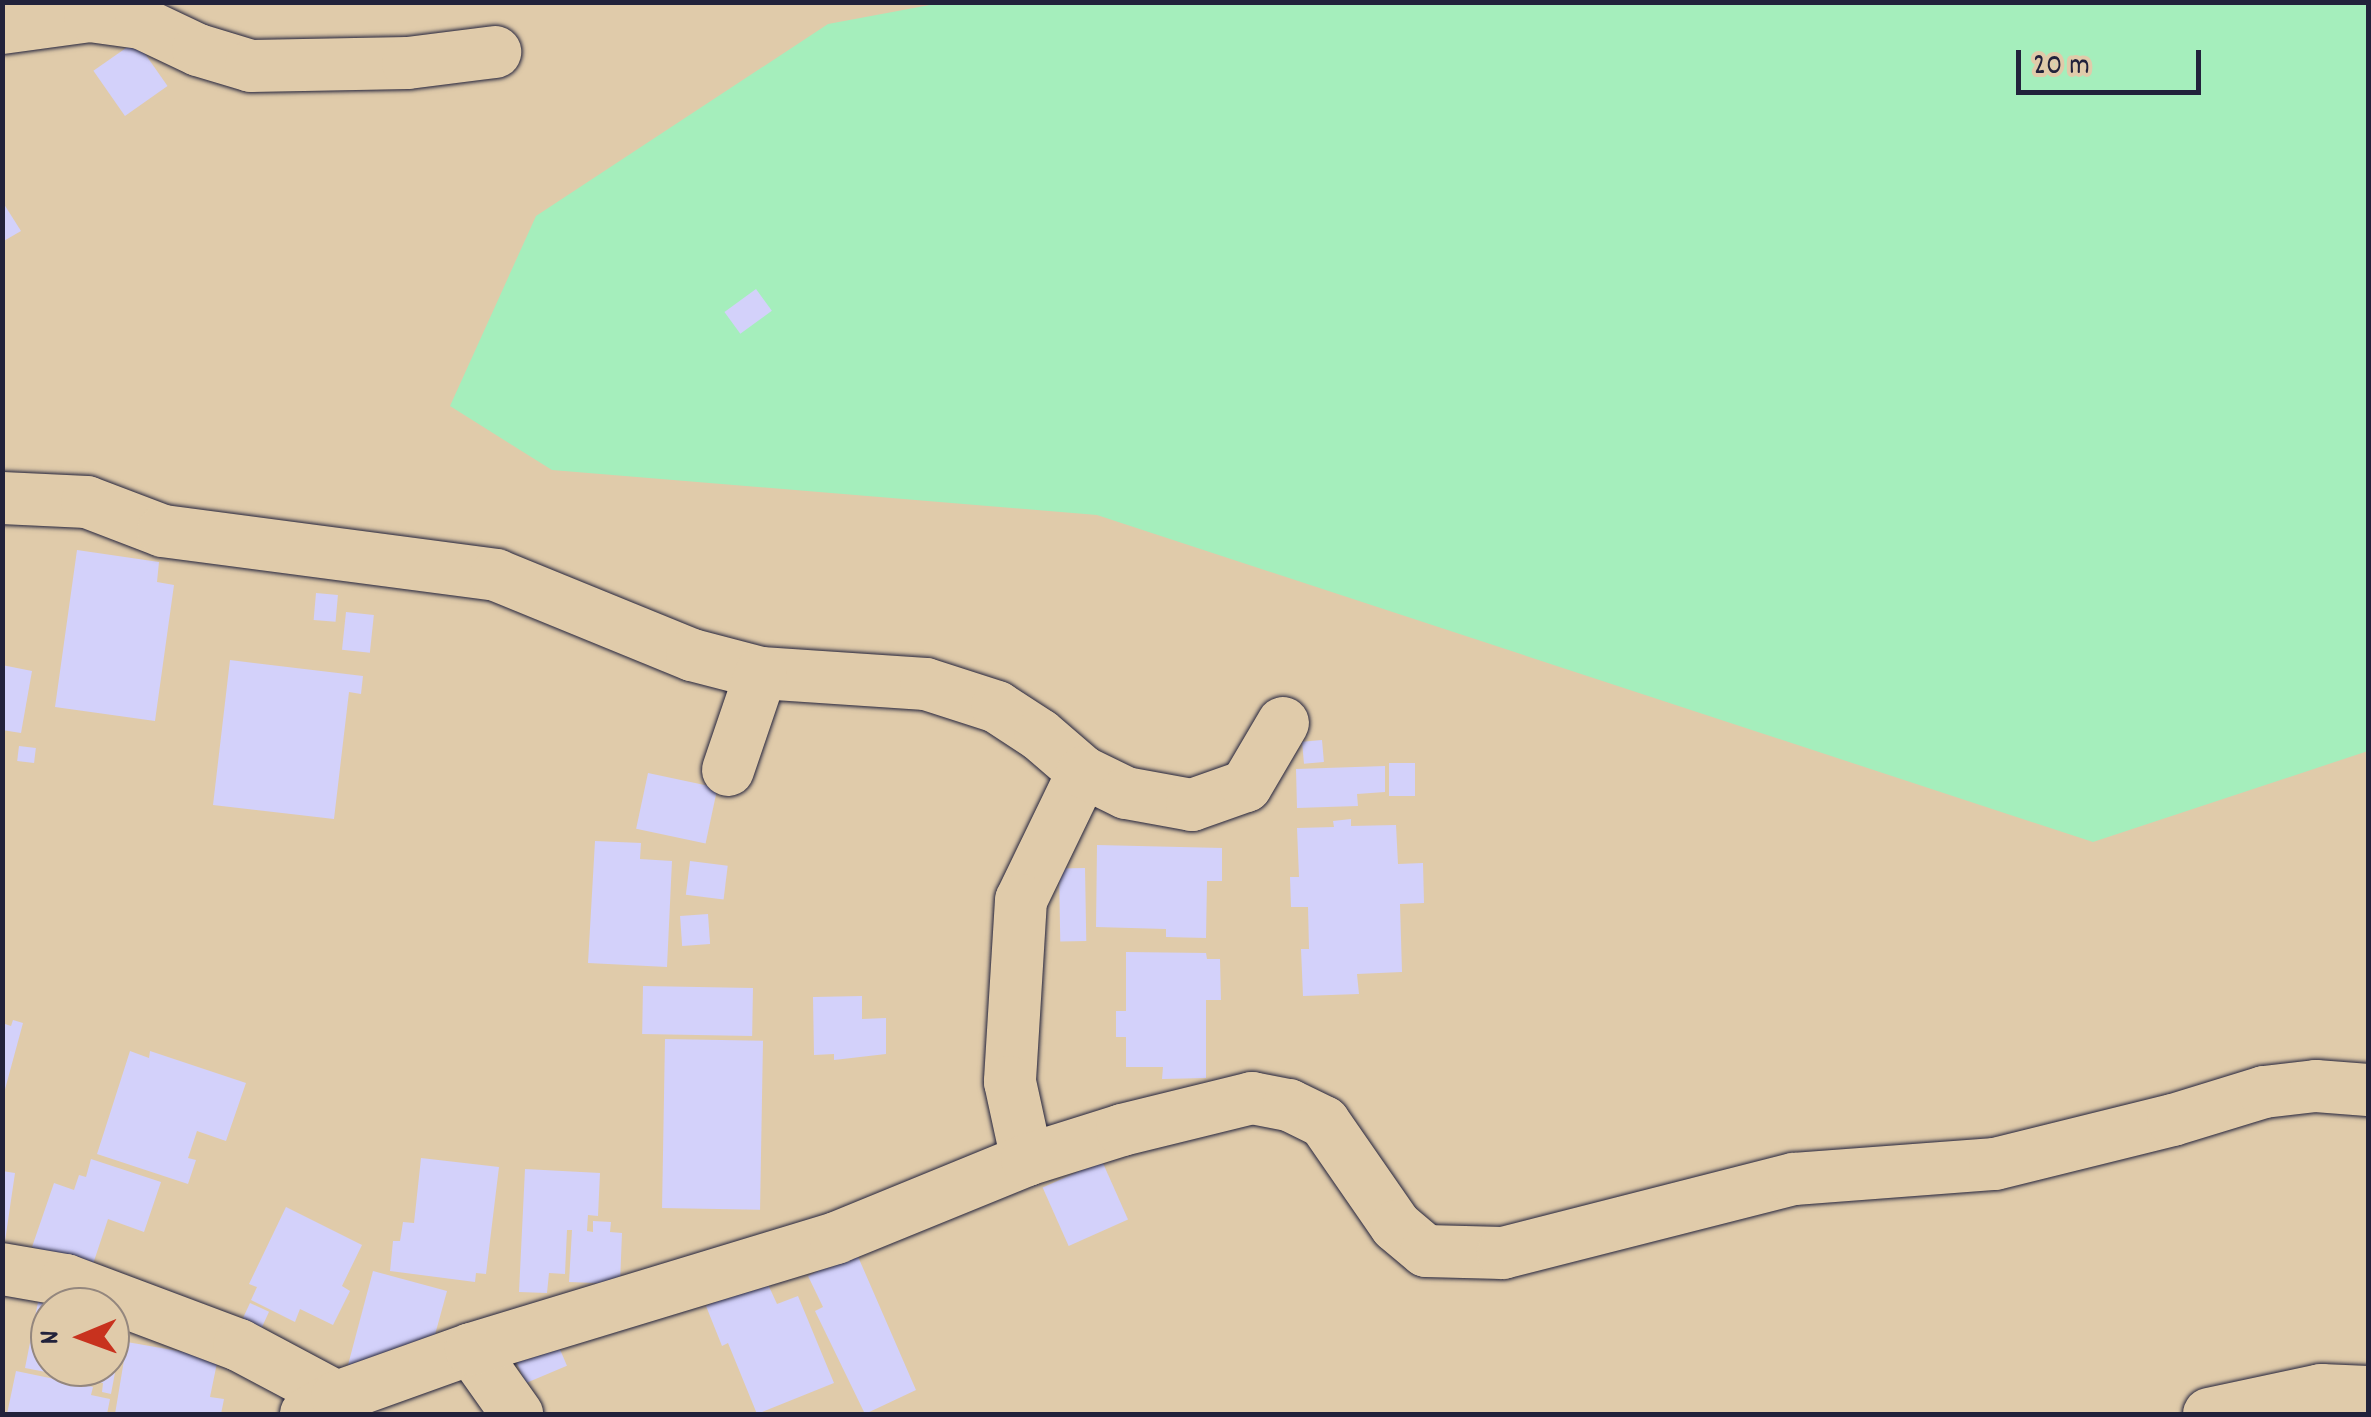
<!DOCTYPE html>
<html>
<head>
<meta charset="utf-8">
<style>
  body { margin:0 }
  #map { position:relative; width:2371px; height:1417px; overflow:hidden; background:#e0cbaa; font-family:Dekko,sans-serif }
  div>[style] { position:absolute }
  .green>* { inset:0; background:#a5eebc }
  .building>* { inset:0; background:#d3d1fa; transform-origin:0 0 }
  .roads { filter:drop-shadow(0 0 2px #22223b) drop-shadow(0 0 2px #22223b) }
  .minor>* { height:52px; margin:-26px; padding:0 26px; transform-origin:26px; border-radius:26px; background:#e0cbaa }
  span { translate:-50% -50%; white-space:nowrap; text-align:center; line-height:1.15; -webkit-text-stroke:8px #e0cbaa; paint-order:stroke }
  .frame { position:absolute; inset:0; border:5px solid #22223b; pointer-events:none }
  .north { position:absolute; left:30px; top:1287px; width:100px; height:100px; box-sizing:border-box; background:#e0cbaa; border:2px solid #94877e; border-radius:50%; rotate:269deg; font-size:28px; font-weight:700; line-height:40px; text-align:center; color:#22223b }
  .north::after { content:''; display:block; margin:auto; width:35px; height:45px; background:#c8321e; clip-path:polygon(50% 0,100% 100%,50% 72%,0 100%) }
  .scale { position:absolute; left:2016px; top:50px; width:185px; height:45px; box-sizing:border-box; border:5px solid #22223b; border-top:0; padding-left:12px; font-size:30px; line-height:35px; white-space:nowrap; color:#22223b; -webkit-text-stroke:8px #e0cbaa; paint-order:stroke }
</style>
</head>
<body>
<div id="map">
  <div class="green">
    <i style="clip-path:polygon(946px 2px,2368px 3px,2368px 751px,2093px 842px,1097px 515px,552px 470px,450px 406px,536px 216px,828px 24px)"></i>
  </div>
  <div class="building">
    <i style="left:136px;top:41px;width:55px;height:52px;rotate:55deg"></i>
    <i style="clip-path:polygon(2px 201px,21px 231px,2px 242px)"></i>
    <i style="left:756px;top:289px;width:27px;height:39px;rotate:54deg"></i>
    <i style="clip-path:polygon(77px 550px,159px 562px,157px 582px,174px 585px,155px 721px,55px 707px)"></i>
    <i style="left:316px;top:593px;width:22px;height:27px;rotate:5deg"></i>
    <i style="left:346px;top:612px;width:28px;height:38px;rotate:6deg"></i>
    <i style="clip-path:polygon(230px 660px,363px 676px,361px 694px,349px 692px,334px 819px,213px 805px)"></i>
    <i style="clip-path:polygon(2px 665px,32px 671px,21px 733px,2px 730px)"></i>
    <i style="left:1322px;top:740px;width:22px;height:20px;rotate:85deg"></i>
    <i style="left:19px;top:746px;width:17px;height:15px;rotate:7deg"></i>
    <i style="left:1389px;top:763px;width:26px;height:33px"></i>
    <i style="clip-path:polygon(1385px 766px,1385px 792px,1357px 794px,1358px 806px,1297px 808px,1296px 769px)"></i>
    <i style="left:648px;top:773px;width:71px;height:57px;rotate:12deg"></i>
    <i style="clip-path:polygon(1351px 819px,1351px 826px,1396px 825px,1398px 864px,1423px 863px,1424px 903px,1400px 904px,1402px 972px,1357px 974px,1359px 994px,1303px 996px,1301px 949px,1309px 949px,1308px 907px,1291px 907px,1290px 877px,1299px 877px,1297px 828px,1334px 827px,1333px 821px)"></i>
    <i style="clip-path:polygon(595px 841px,641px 843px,640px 859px,672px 861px,667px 967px,588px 963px)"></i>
    <i style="clip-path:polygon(1097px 845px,1222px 848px,1222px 881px,1207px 881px,1206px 938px,1166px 937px,1166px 929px,1096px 927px)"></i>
    <i style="left:690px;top:861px;width:38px;height:34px;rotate:7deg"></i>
    <i style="left:1085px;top:868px;width:73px;height:26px;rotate:89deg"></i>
    <i style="left:708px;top:914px;width:30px;height:28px;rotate:86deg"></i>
    <i style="clip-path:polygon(1126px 952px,1206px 953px,1207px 959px,1220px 959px,1221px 1000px,1206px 1000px,1206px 1078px,1162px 1079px,1163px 1067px,1126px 1067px,1126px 1037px,1116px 1037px,1116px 1011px,1126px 1011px)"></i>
    <i style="left:643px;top:986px;width:110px;height:48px;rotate:1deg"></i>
    <i style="clip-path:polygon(862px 996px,862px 1019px,886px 1018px,886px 1054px,834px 1060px,834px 1054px,814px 1055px,813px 997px)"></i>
    <i style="clip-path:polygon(13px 1020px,23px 1023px,4px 1093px,2px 1023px,11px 1026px)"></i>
    <i style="left:665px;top:1039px;width:98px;height:169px;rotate:1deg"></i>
    <i style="clip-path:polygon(130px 1051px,149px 1058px,150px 1051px,246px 1083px,226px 1141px,197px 1131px,188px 1158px,196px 1160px,188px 1184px,97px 1154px)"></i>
    <i style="clip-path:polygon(421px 1158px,499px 1167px,486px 1274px,476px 1273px,475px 1282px,390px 1271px,393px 1241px,400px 1241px,403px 1222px,414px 1223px)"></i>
    <i style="clip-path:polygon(91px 1159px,161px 1182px,144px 1232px,108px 1219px,92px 1267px,32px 1247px,54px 1183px,74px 1190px,79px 1175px,86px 1177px)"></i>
    <i style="left:1102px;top:1161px;width:64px;height:65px;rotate:66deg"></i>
    <i style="clip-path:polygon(525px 1169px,600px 1173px,598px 1216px,588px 1215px,587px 1231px,593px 1232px,593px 1221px,611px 1222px,610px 1232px,622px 1233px,620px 1284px,569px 1282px,572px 1230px,567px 1230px,565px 1274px,549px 1273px,547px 1293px,519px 1292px)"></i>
    <i style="clip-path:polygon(2px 1171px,15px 1173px,5px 1241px,2px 1241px)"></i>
    <i style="clip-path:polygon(286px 1207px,362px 1245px,342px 1286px,350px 1291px,333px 1325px,300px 1309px,295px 1322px,251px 1300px,257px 1287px,249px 1284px)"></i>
    <i style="clip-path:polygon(856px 1252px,916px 1390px,865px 1414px,815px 1311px,823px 1307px,808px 1276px)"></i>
    <i style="clip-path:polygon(373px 1271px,447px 1291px,433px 1342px,378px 1364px,348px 1365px)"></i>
    <i style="clip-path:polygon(766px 1280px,777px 1304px,798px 1296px,834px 1383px,757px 1414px,728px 1343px,722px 1346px,706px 1306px)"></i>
    <i style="clip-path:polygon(38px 1302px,50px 1305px,50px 1367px,110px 1367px,110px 1316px,125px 1319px,111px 1394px,102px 1392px,103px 1383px,25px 1368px)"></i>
    <i style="left:250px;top:1303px;width:21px;height:23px;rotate:25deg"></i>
    <i style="left:556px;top:1340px;width:28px;height:45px;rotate:67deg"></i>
    <i style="clip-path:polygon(127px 1342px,218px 1358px,210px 1397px,224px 1399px,221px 1414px,115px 1414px)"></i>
    <i style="clip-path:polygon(16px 1371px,93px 1387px,91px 1395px,110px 1399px,107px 1414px,7px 1414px)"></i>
  </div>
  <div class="roads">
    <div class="minor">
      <i style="left:2px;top:28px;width:89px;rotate:-7.8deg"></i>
      <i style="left:90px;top:16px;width:51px;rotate:7.8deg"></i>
      <i style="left:141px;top:23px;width:63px;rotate:25.3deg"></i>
      <i style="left:198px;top:50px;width:55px;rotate:16.8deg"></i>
      <i style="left:251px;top:66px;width:157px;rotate:-1.1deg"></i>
      <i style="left:408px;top:63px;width:88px;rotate:-7.2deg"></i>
      <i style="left:2px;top:498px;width:85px;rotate:2.7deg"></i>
      <i style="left:87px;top:502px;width:81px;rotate:20.9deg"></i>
      <i style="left:163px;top:531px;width:336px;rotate:7.5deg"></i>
      <i style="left:496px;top:575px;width:212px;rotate:22.2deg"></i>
      <i style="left:692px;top:655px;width:71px;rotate:14.6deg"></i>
      <i style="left:761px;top:673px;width:165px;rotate:3.8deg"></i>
      <i style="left:926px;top:684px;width:75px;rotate:17.9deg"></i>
      <i style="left:997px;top:707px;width:51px;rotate:33.1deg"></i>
      <i style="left:1040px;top:735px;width:57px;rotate:40.7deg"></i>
      <i style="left:1083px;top:772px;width:142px;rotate:115.8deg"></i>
      <i style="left:1021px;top:900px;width:182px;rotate:93.5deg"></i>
      <i style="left:1010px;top:1082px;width:80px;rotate:77.7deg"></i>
      <i style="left:728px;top:770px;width:102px;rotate:-71.2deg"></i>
      <i style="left:1083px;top:772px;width:48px;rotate:26deg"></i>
      <i style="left:1126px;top:793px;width:67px;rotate:10.3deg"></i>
      <i style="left:1192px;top:805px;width:57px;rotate:-19.4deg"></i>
      <i style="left:1246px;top:786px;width:73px;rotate:-59.6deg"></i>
      <i style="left:2px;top:1269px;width:65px;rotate:9.8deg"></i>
      <i style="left:66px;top:1280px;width:185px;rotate:20.6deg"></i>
      <i style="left:239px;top:1345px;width:111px;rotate:28deg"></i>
      <i style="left:471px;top:1349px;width:80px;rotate:54.7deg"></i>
      <i style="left:306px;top:1414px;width:35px;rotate:-29deg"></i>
      <i style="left:337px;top:1397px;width:142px;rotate:-19.7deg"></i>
      <i style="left:471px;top:1349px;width:382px;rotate:-16.9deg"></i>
      <i style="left:836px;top:1238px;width:206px;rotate:-22.2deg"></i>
      <i style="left:1027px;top:1160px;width:100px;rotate:-17.5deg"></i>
      <i style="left:1122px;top:1130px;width:134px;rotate:-13.8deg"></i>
      <i style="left:1252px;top:1098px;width:38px;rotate:11deg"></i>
      <i style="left:1289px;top:1105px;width:39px;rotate:26deg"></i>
      <i style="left:1324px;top:1122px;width:126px;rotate:55.3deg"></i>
      <i style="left:1396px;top:1226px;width:39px;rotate:40deg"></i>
      <i style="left:1426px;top:1251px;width:77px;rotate:1.5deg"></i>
      <i style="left:1503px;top:1253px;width:300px;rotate:-14.3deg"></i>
      <i style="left:1794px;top:1179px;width:202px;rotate:-4.3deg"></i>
      <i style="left:1995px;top:1164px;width:183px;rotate:-13.9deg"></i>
      <i style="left:2173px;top:1120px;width:95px;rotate:-17.1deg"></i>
      <i style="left:2264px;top:1092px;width:52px;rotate:-6.6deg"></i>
      <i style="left:2316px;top:1086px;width:52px;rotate:4.4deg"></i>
      <i style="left:2209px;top:1414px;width:115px;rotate:-12.1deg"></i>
      <i style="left:2321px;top:1390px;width:47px;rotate:2.4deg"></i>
    </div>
  </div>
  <div class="frame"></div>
  <div class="north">N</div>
  <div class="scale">20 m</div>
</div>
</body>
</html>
